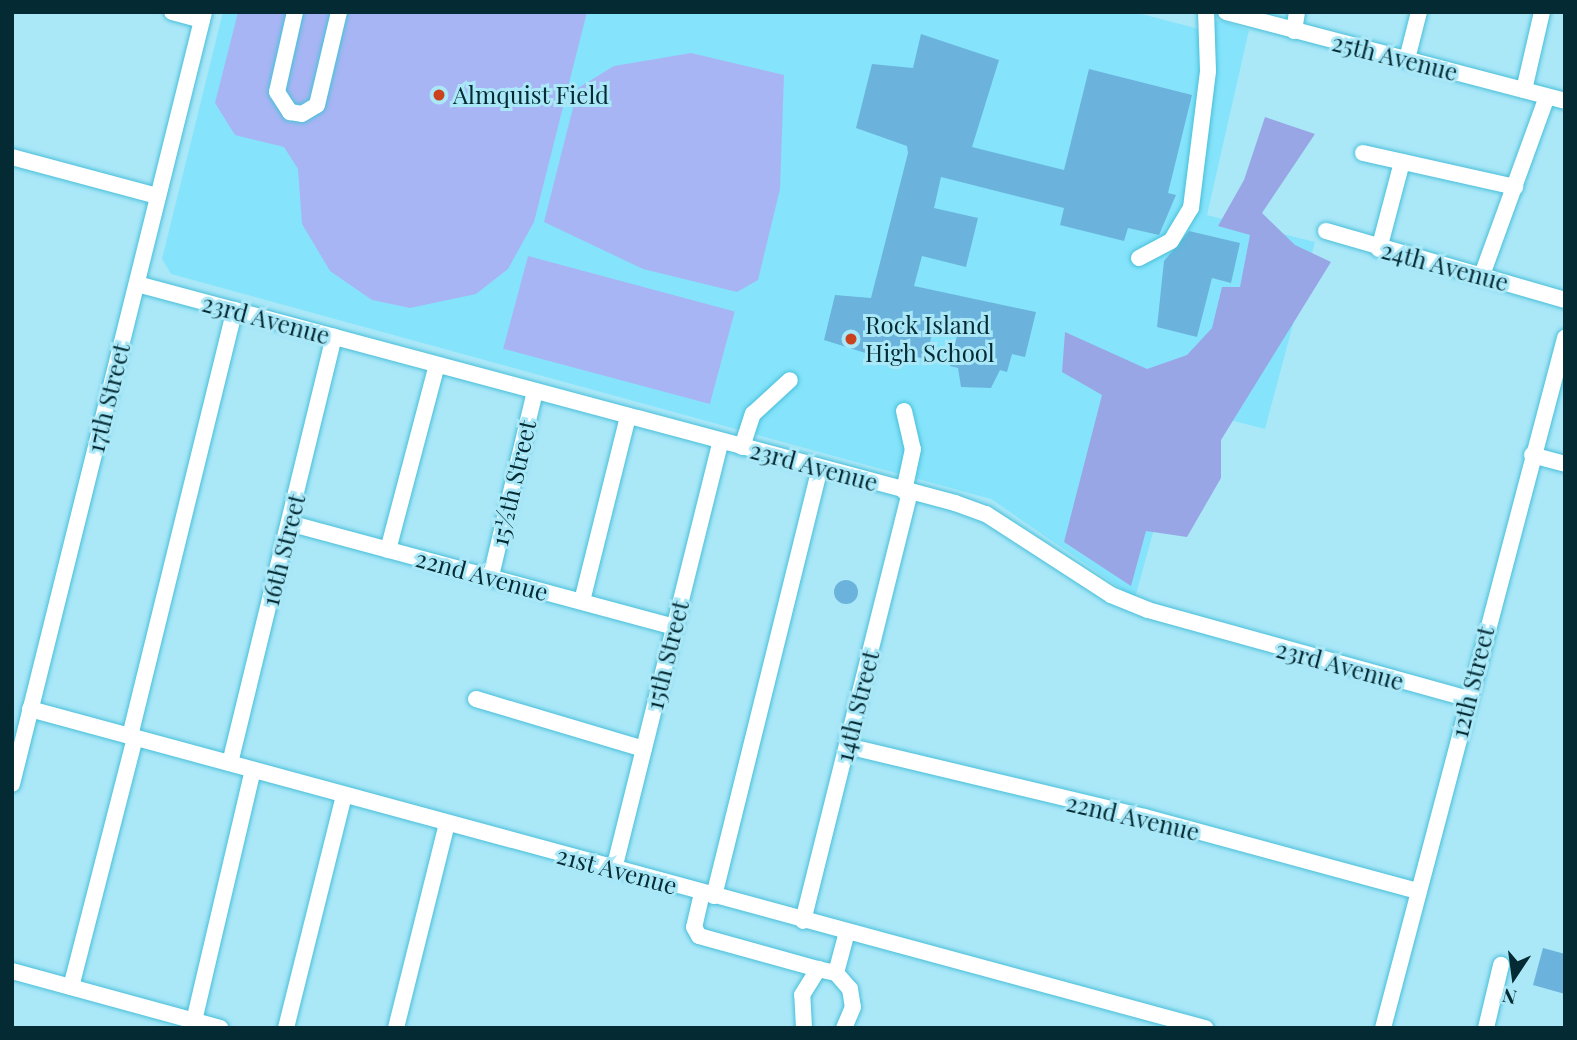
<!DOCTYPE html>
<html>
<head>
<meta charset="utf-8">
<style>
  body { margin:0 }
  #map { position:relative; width:1577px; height:1040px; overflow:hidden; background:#aae8f8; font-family:"Playfair Display",serif }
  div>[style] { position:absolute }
  .built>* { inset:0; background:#85e4fb }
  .green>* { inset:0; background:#a8b5f4; transform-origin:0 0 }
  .forest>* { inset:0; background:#99a6e6 }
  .building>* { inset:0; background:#6bb3dc }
  .round { border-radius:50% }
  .roads { filter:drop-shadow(0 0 2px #49bfd9) drop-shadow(0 0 2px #49bfd9) }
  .minor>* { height:16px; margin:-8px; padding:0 8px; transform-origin:8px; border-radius:8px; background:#fff }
  .dots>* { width:19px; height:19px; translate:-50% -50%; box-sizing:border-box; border:4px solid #aae8f8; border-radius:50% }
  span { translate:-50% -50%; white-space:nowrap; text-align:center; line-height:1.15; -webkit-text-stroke:6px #aae8f8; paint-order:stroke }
  .street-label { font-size:24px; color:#042b33 }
  .poi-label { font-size:24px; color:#042b33 }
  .left { translate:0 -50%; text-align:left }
  .frame { position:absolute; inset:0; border:14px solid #042b33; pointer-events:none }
  .north { position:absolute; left:1479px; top:942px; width:70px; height:70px; -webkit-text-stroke:5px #aae8f8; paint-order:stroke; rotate:193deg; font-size:19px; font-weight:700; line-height:28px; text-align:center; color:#042b33 }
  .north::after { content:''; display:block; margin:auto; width:24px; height:32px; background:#042b33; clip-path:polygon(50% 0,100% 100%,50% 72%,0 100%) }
</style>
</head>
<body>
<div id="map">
  <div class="built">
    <i style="clip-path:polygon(223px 12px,1134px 12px,1199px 29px,1220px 20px,1249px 30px,1207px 215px,1315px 242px,1265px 429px,1187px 409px,1135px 598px,991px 499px,171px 274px,162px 259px)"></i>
  </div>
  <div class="green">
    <i style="clip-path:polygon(238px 12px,587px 12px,534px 222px,508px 269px,476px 294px,410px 308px,372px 300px,330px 271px,302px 224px,298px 169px,284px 147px,235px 135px,215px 103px)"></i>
    <i style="clip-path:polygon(691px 53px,784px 75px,780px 189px,758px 280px,737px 292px,643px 269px,544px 222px,578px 88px,614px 66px)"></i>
    <i style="left:528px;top:256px;width:214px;height:96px;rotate:15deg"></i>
  </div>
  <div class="forest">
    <i style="clip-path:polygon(1265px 117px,1315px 134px,1262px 213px,1295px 245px,1331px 262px,1221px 440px,1221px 478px,1187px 537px,1146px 531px,1131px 586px,1064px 542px,1102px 395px,1062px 372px,1065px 332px,1147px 369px,1187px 355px,1212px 328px,1222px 287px,1240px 287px,1250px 235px,1218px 226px,1244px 180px)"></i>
  </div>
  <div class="building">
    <i style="clip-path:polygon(921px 34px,999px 60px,972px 147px,1064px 170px,1089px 69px,1192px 95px,1168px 193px,1176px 195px,1159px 235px,1128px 228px,1124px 241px,1060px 225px,1064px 208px,941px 177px,934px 208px,978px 218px,966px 267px,922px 256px,914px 286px,1036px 312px,1025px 357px,1012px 354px,1007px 372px,1000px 370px,991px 388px,961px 387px,958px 368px,950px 366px,957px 336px,933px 330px,926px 359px,899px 353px,891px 361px,824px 340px,835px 295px,871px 298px,908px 153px,907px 146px,856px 128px,872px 64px,913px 68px)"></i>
    <i style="clip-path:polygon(1189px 231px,1240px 243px,1231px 283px,1212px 278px,1197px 337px,1157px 327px,1164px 261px)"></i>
    <i class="round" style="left:834px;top:580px;width:24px;height:24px"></i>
    <i style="clip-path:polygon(1543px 948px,1565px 954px,1565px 994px,1533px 985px)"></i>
  </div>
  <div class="roads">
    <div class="minor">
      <i style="left:172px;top:12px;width:31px;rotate:15deg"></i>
      <i style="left:295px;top:12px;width:82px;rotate:102.7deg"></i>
      <i style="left:277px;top:92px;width:24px;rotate:57deg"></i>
      <i style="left:290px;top:112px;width:12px;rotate:9deg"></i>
      <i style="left:302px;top:114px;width:17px;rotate:-31deg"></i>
      <i style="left:317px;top:105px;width:96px;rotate:-76.7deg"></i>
      <i style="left:1226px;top:12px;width:350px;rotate:14.7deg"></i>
      <i style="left:1294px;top:31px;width:19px;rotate:-81deg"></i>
      <i style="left:1407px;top:59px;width:49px;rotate:-75.7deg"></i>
      <i style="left:1524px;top:90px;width:80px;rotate:-77deg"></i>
      <i style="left:1363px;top:153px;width:156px;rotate:12.6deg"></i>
      <i style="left:12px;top:157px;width:151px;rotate:15deg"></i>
      <i style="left:1326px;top:231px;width:249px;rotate:16.1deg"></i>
      <i style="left:1379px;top:249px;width:90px;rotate:-75.2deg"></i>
      <i style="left:1139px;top:258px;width:36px;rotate:-28deg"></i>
      <i style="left:1171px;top:241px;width:39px;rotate:-59deg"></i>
      <i style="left:1191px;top:208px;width:138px;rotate:-82.9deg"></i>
      <i style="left:1208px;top:71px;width:59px;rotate:-91.9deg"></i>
      <i style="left:1482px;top:275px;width:190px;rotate:-70deg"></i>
      <i style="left:137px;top:284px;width:847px;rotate:14.99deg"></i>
      <i style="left:955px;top:503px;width:33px;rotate:20deg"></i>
      <i style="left:986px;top:514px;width:149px;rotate:32.9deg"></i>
      <i style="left:1111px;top:595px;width:40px;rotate:22deg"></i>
      <i style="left:1148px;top:610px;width:333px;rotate:15.5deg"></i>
      <i style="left:904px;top:411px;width:39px;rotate:77deg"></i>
      <i style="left:913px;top:449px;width:43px;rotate:102.1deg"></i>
      <i style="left:742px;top:447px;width:35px;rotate:-72deg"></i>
      <i style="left:753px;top:414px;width:50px;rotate:-42.6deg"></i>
      <i style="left:1532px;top:455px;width:34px;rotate:15deg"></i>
      <i style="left:289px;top:523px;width:399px;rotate:15.1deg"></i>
      <i style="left:388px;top:550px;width:191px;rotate:-75.2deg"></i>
      <i style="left:491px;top:576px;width:190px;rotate:-76.6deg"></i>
      <i style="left:582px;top:601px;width:191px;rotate:-76deg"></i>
      <i style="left:476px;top:699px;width:175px;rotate:16.6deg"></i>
      <i style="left:30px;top:709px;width:1218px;rotate:15.19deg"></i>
      <i style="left:130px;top:736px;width:439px;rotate:-76.2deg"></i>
      <i style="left:847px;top:746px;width:306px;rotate:13.4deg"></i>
      <i style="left:1145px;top:817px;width:283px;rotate:15.2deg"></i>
      <i style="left:230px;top:763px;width:439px;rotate:-76.3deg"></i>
      <i style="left:12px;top:784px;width:796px;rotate:-76.03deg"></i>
      <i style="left:614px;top:869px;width:441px;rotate:-76deg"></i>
      <i style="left:702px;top:893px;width:35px;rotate:103deg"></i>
      <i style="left:694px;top:927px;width:10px;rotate:61deg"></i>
      <i style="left:699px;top:936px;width:123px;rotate:15.5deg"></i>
      <i style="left:818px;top:969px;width:18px;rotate:13deg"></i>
      <i style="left:836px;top:973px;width:42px;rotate:-75deg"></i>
      <i style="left:714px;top:896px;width:441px;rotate:-76.1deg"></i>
      <i style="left:803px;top:921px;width:442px;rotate:-76deg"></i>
      <i style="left:12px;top:971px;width:216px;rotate:15.3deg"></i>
      <i style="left:836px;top:973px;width:21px;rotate:49deg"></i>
      <i style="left:850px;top:989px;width:18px;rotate:81deg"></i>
      <i style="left:853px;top:1007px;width:23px;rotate:113deg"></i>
      <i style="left:71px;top:987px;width:258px;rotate:-75.6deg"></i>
      <i style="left:194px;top:1021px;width:258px;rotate:-76.8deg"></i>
      <i style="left:286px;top:1028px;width:240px;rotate:-76deg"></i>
      <i style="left:396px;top:1028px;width:210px;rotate:-76deg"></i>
      <i style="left:804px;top:1028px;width:33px;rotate:-93deg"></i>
      <i style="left:802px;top:995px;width:31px;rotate:-58deg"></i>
      <i style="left:1383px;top:1028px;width:714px;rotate:-75.22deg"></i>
      <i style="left:1486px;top:1028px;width:65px;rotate:-76.6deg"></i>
    </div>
  </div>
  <div class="dots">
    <i style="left:439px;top:95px;background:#cb421f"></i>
    <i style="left:851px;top:339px;background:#cb421f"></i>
  </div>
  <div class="street-label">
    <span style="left:1395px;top:57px;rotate:14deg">25th Avenue</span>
    <span style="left:1445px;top:266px;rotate:15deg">24th Avenue</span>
    <span style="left:266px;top:319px;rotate:15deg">23rd Avenue</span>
    <span style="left:108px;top:398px;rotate:-76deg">17th Street</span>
    <span style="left:814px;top:466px;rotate:15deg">23rd Avenue</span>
    <span style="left:513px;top:483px;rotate:-77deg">15½th Street</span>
    <span style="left:283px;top:550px;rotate:-76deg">16th Street</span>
    <span style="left:482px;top:575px;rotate:15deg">22nd Avenue</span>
    <span style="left:667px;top:655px;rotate:-76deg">15th Street</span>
    <span style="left:1340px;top:665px;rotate:15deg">23rd Avenue</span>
    <span style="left:1472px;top:682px;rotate:-76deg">12th Street</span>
    <span style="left:857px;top:706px;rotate:-76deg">14th Street</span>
    <span style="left:1133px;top:817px;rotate:13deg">22nd Avenue</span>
    <span style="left:617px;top:870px;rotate:15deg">21st Avenue</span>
  </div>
  <div class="poi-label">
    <span class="left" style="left:453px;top:95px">Almquist Field</span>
    <span class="left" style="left:865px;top:339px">Rock Island<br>High School</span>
  </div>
  <div class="frame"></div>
  <div class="north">N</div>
</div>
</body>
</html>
